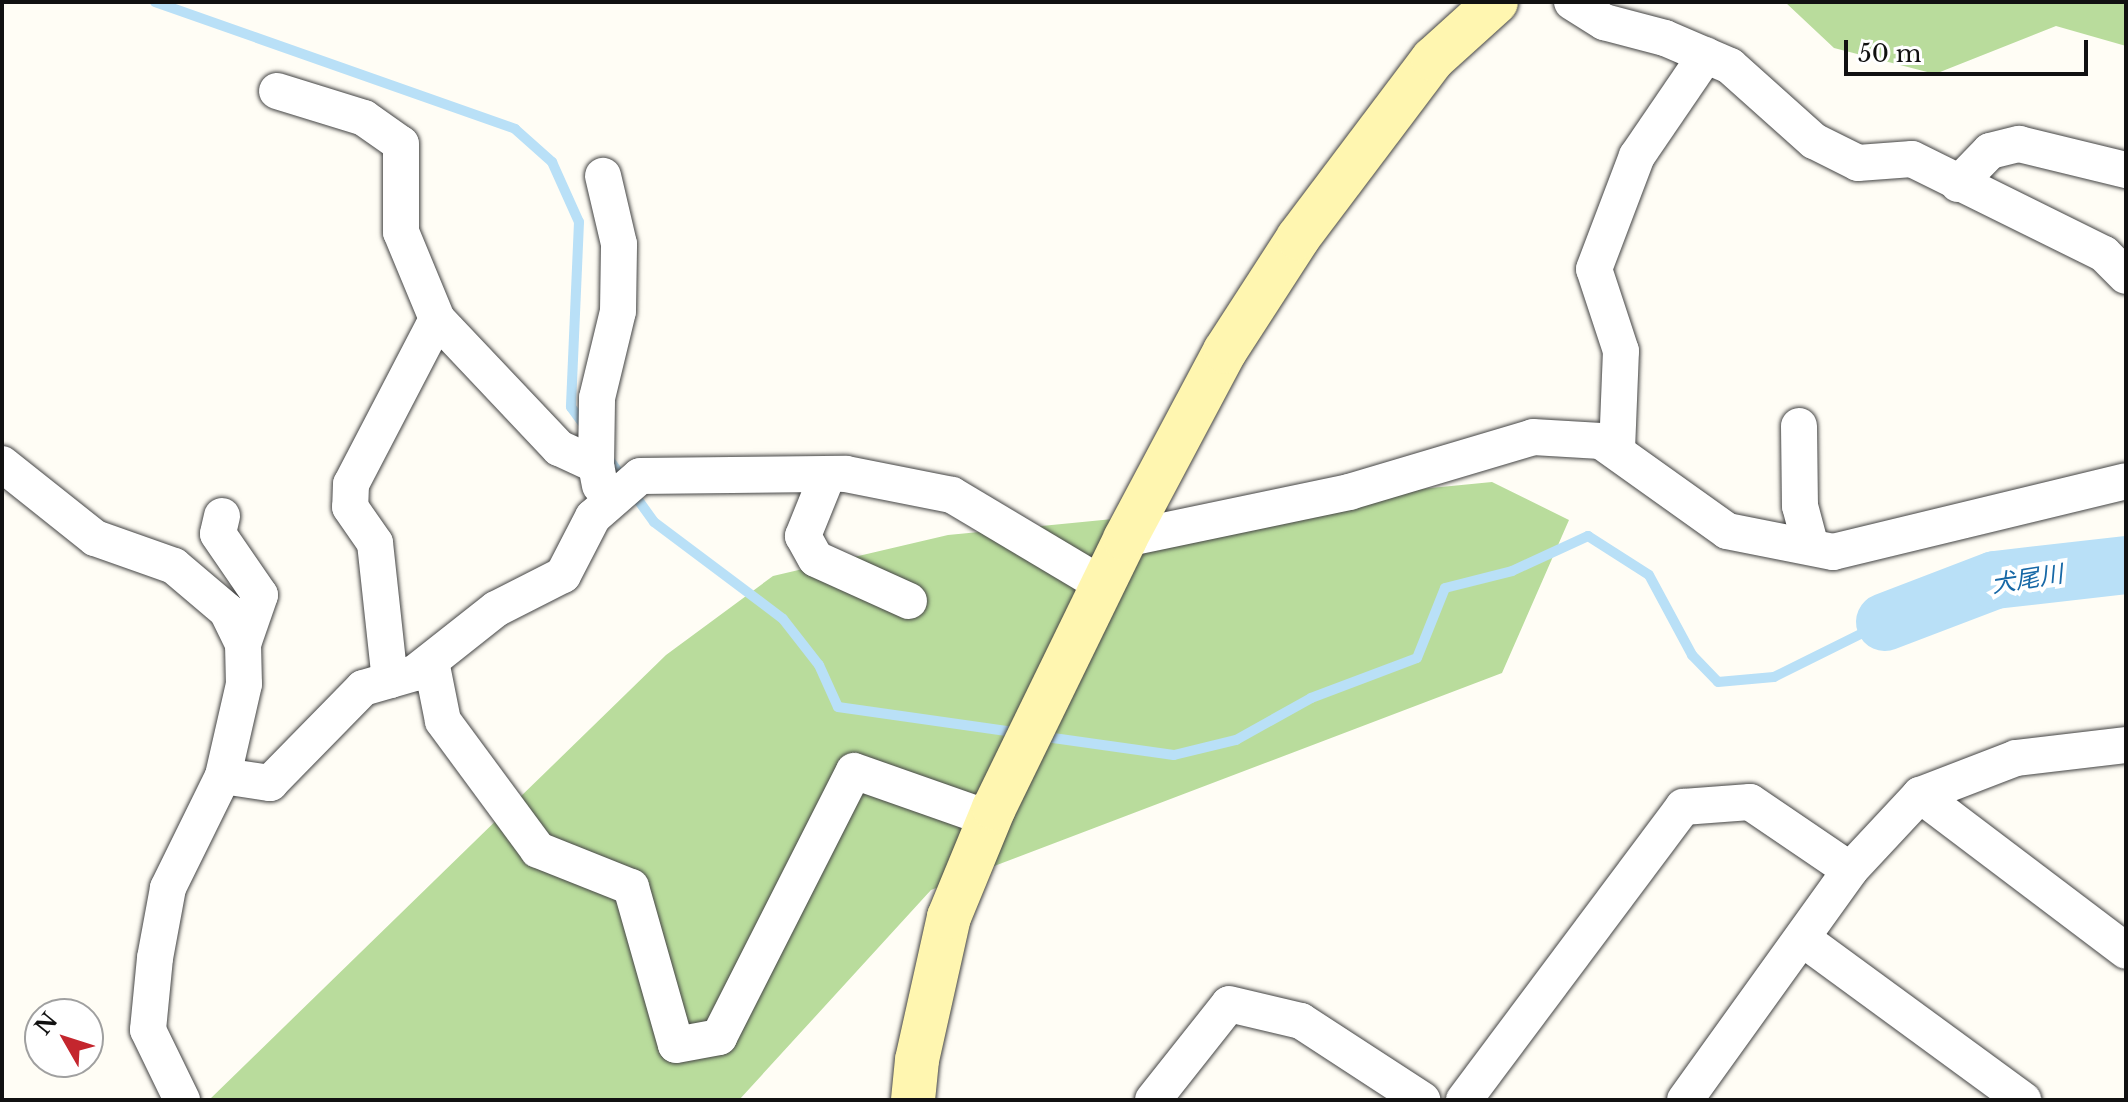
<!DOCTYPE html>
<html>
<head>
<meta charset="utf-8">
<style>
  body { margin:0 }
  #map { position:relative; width:2128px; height:1102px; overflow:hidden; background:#fffdf5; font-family:"Libre Baskerville","Noto Sans JP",serif }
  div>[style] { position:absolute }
  .forest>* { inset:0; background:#b9dc9c }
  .stream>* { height:10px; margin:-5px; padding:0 5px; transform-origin:5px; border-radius:5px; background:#b9e0f7 }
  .river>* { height:58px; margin:-29px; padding:0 29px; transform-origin:29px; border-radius:29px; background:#b9e0f7 }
  .roads { filter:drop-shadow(0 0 2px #444) drop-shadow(0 0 2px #444) }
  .street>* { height:36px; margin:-18px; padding:0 18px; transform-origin:18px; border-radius:18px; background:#fff }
  .secondary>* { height:44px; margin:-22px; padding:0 22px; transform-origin:22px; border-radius:22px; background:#fff6b0 }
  span { translate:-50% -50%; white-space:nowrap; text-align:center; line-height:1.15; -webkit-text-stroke:8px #fff; paint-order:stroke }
  .water-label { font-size:24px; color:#1768a6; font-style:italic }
  .frame { position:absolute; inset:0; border:4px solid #111; pointer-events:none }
  .north { position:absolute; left:24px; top:998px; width:80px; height:80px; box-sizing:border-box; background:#fff; border:2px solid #a0a0a0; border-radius:50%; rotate:309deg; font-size:22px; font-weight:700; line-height:32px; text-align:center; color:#111 }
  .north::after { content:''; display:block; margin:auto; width:28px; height:36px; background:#c4262e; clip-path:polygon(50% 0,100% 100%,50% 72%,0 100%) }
  .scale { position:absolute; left:1844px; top:40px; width:244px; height:36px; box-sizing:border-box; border:4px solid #111; border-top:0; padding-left:10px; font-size:24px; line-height:28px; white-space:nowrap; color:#111; -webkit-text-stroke:6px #fff; paint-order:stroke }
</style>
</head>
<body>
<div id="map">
  <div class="forest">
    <i style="clip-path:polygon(1785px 2px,2126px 2px,2126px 46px,2056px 26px,1935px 74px,1834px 48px)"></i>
    <i style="clip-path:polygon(1492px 482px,1569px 520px,1502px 673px,931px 890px,739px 1100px,209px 1100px,666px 655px,773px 576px,948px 535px)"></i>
  </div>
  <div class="stream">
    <i style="left:155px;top:2px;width:382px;rotate:19.4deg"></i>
    <i style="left:515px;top:129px;width:50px;rotate:41.7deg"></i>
    <i style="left:552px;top:162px;width:66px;rotate:65.8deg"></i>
    <i style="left:579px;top:222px;width:185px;rotate:92.5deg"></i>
    <i style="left:571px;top:407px;width:27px;rotate:54deg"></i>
    <i style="left:608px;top:458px;width:79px;rotate:54.3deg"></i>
    <i style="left:654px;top:522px;width:161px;rotate:36.9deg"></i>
    <i style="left:783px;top:619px;width:58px;rotate:52deg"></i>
    <i style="left:819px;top:665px;width:46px;rotate:65.7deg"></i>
    <i style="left:838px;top:707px;width:184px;rotate:8.1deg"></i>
    <i style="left:1039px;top:736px;width:136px;rotate:8deg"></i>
    <i style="left:1174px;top:755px;width:64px;rotate:-13.6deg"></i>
    <i style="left:1236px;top:740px;width:86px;rotate:-29.2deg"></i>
    <i style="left:1311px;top:698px;width:113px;rotate:-20.7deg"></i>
    <i style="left:1417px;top:658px;width:75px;rotate:-68.2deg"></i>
    <i style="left:1445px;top:588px;width:69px;rotate:-14.2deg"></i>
    <i style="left:1512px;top:571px;width:84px;rotate:-24.7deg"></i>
    <i style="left:1588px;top:536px;width:72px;rotate:32.6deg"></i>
    <i style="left:1649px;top:575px;width:91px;rotate:61.7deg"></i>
    <i style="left:1692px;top:655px;width:37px;rotate:46deg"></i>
    <i style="left:1718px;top:682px;width:56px;rotate:-5.1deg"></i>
    <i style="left:1774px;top:677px;width:124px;rotate:-26.4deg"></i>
  </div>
  <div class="river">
    <i style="left:1885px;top:622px;width:118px;rotate:-20.9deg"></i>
    <i style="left:1995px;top:580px;width:132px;rotate:-6.5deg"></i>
  </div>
  <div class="roads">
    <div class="street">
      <i style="left:1572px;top:2px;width:38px;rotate:32deg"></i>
      <i style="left:1604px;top:22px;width:63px;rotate:14.7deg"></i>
      <i style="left:1665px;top:38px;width:71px;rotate:23.3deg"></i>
      <i style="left:1730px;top:66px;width:113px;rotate:41.8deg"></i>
      <i style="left:1814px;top:141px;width:49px;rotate:26.6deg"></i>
      <i style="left:1858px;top:163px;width:54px;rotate:-4.2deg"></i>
      <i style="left:1912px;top:159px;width:214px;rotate:26.3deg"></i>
      <i style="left:2104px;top:254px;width:31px;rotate:45deg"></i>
      <i style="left:277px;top:91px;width:91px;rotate:17.2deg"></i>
      <i style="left:364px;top:118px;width:45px;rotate:35.1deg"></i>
      <i style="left:401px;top:144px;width:88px;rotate:90deg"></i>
      <i style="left:401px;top:232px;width:94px;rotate:67.5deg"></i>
      <i style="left:437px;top:319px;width:186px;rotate:117.5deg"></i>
      <i style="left:351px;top:484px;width:23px;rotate:92deg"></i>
      <i style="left:350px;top:507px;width:44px;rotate:55.2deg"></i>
      <i style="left:375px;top:543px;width:138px;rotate:83.8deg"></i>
      <i style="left:1958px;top:184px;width:46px;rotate:-45.9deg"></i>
      <i style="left:1990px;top:151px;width:30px;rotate:-14deg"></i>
      <i style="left:2019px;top:144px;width:110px;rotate:13.7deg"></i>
      <i style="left:437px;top:319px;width:178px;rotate:46.6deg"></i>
      <i style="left:559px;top:448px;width:41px;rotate:24.7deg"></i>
      <i style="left:596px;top:465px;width:21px;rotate:79deg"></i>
      <i style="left:1799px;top:426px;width:80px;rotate:89.3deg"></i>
      <i style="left:1800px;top:506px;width:42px;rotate:75deg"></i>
      <i style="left:1617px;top:450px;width:99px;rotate:-87.7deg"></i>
      <i style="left:1621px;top:351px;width:86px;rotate:-108.2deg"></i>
      <i style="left:1594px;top:269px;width:121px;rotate:-69.2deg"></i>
      <i style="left:1637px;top:156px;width:122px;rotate:-55.7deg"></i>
      <i style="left:2px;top:464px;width:119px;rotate:38.5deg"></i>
      <i style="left:95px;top:538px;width:84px;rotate:19.5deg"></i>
      <i style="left:174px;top:566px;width:70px;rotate:40.3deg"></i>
      <i style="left:227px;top:611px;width:37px;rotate:64deg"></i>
      <i style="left:243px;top:644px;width:40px;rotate:88.6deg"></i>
      <i style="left:244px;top:684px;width:94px;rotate:102.9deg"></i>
      <i style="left:223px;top:776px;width:125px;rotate:116.2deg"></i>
      <i style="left:168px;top:888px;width:71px;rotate:100.5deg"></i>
      <i style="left:155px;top:958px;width:72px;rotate:95.6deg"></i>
      <i style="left:148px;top:1030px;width:78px;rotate:64.1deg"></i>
      <i style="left:596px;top:465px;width:67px;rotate:-89.1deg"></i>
      <i style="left:597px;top:398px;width:89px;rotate:-76.4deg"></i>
      <i style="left:618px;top:311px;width:67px;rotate:-89.1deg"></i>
      <i style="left:619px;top:244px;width:70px;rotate:-103.2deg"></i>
      <i style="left:828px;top:474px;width:67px;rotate:112deg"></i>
      <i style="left:803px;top:536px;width:26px;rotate:61deg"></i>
      <i style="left:816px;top:559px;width:102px;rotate:24.3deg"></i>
      <i style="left:222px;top:516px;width:18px;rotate:103deg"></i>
      <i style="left:218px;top:534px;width:74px;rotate:55.5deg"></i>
      <i style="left:260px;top:595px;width:52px;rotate:109.1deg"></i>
      <i style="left:1125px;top:539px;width:229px;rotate:-11.8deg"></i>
      <i style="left:1349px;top:492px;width:192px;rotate:-16.6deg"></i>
      <i style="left:1533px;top:437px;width:68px;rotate:3.4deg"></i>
      <i style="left:1601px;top:441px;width:155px;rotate:35.5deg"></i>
      <i style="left:1727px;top:531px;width:108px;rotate:11.2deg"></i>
      <i style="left:1833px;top:552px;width:301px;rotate:-13.6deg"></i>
      <i style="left:431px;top:661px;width:61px;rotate:78.7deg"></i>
      <i style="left:443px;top:721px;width:160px;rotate:53.6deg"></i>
      <i style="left:538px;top:850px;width:100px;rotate:21.7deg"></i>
      <i style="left:631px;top:887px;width:164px;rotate:74.1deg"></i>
      <i style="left:676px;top:1045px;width:44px;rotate:-10.5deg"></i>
      <i style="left:719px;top:1037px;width:298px;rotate:-63.1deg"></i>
      <i style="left:854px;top:771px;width:144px;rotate:19.4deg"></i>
      <i style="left:223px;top:776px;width:48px;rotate:8.5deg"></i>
      <i style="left:270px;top:783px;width:133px;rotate:-45.6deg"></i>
      <i style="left:363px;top:688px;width:54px;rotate:-16.1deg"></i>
      <i style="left:415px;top:673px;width:103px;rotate:-38.3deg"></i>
      <i style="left:496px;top:609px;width:75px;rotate:-26.9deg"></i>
      <i style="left:563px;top:575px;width:65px;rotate:-62.7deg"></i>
      <i style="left:593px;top:517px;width:62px;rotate:-41.1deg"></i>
      <i style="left:640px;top:476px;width:206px;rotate:-0.6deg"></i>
      <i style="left:846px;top:474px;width:108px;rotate:11.2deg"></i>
      <i style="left:952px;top:495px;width:176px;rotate:30.8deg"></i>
      <i style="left:1920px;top:795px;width:258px;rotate:37.1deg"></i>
      <i style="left:1803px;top:939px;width:273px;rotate:36.2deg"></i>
      <i style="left:1153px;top:1100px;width:122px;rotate:-51.6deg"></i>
      <i style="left:1229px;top:1004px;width:74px;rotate:13.3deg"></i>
      <i style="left:1301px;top:1021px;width:145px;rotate:33.1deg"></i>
      <i style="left:1464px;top:1100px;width:366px;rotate:-53.2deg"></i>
      <i style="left:1683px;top:807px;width:67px;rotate:-4.3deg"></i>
      <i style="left:1750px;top:802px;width:121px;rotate:34.2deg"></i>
      <i style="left:1685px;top:1100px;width:283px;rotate:-54.3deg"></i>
      <i style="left:1850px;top:870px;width:103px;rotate:-47deg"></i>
      <i style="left:1920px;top:795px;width:103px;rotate:-21.1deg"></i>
      <i style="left:2016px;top:758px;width:111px;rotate:-6.7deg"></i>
    </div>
    <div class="secondary">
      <i style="left:913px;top:1100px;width:40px;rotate:-84.3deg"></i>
      <i style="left:917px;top:1060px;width:147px;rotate:-77.4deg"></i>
      <i style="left:949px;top:917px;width:118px;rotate:-67.6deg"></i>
      <i style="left:994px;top:808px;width:299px;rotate:-64deg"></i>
      <i style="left:1125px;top:539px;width:213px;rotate:-62deg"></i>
      <i style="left:1225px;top:351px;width:135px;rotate:-57.1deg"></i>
      <i style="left:1298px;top:238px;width:224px;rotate:-53deg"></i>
      <i style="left:1433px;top:59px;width:85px;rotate:-42.1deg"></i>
    </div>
  </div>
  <div class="water-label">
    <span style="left:2027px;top:579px;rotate:-9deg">犬尾川</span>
  </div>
  <div class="frame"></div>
  <div class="north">N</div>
  <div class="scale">50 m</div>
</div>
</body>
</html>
